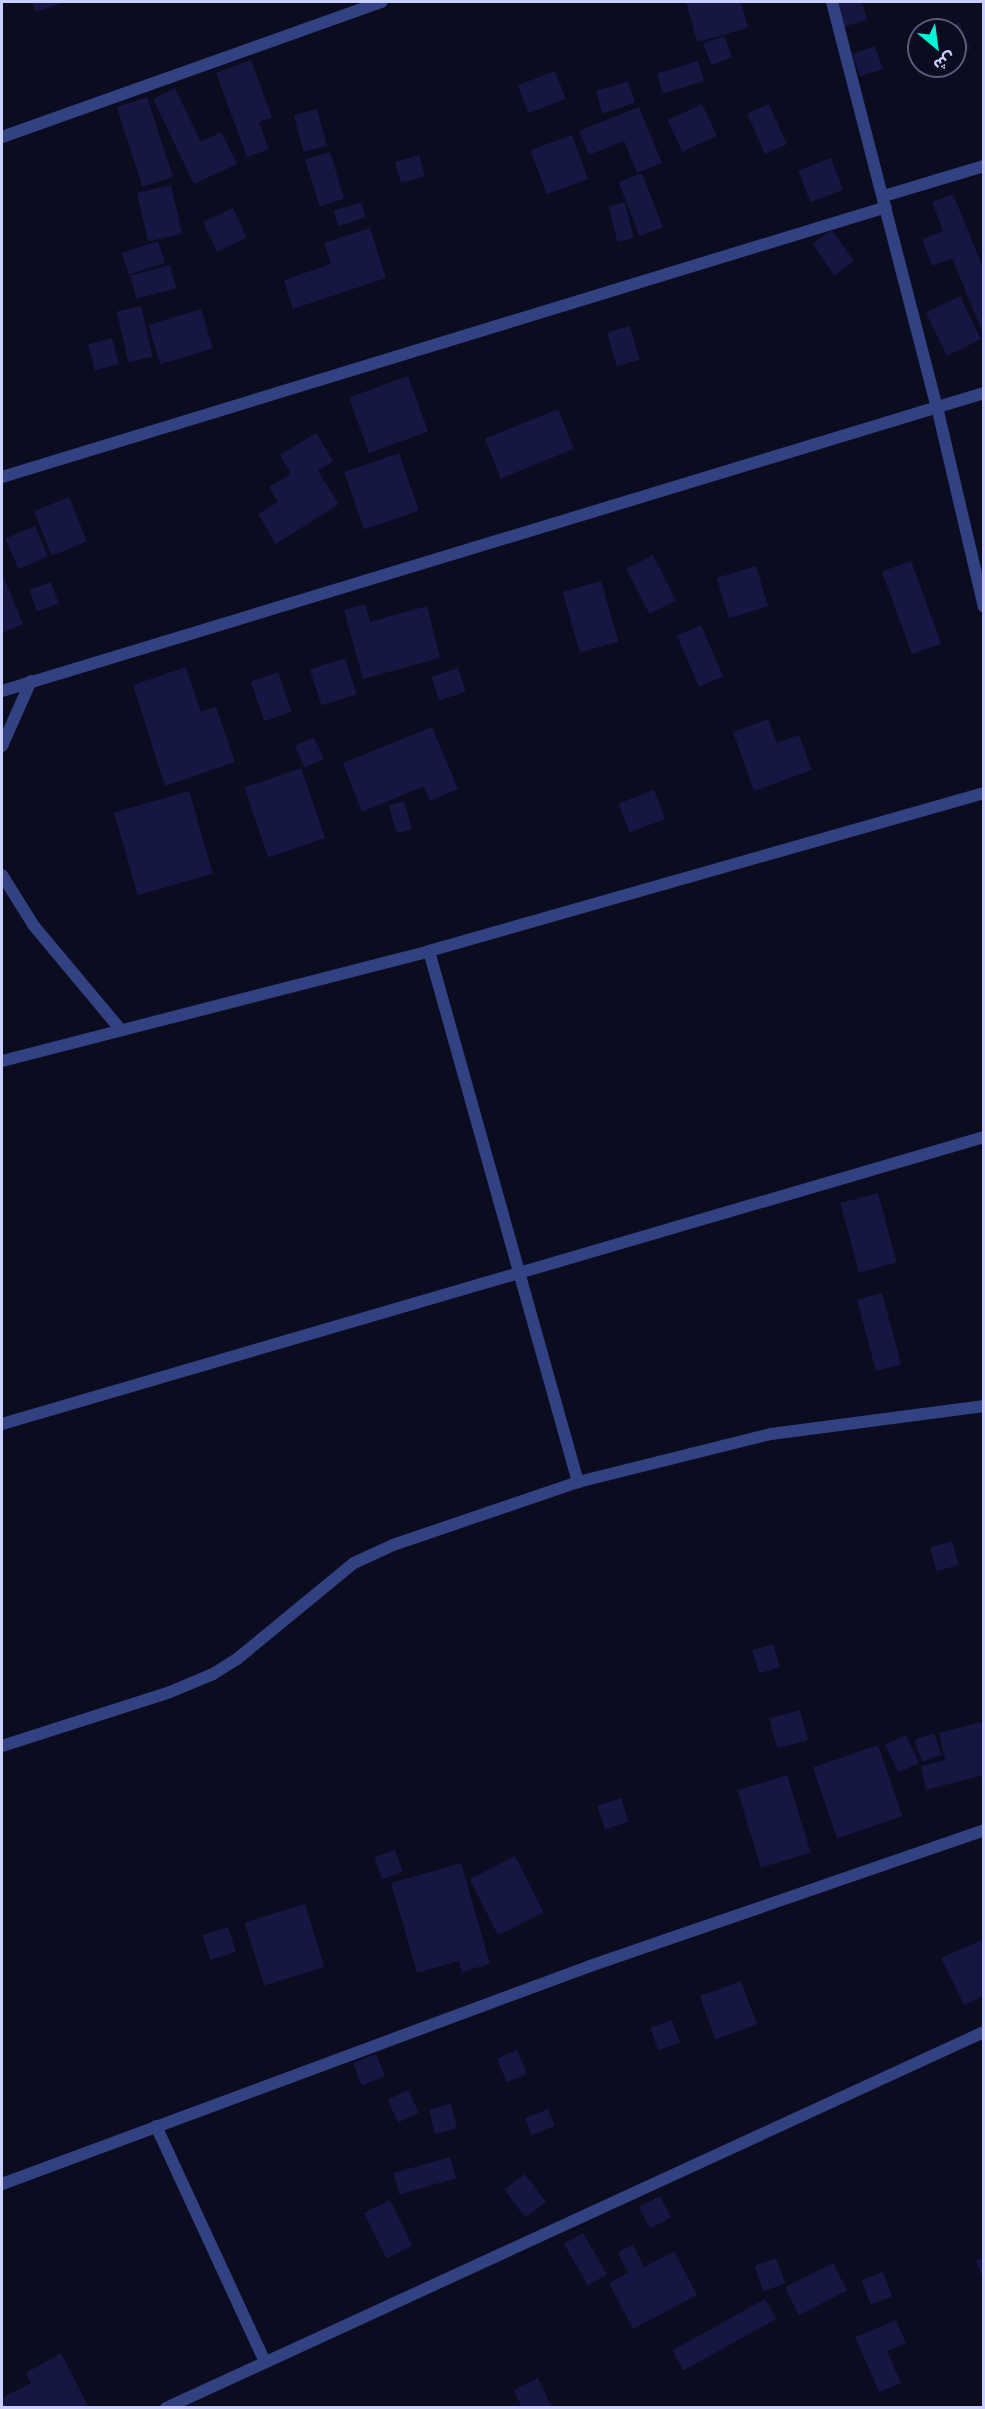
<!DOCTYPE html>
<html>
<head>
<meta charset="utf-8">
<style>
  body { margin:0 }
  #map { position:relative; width:985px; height:2409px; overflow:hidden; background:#0b0c1f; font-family:Manrope,"Noto Sans Arabic",sans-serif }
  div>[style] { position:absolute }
  .building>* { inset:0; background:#151642; transform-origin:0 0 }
  .minor>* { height:12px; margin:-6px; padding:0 6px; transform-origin:6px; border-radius:6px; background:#324182 }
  span { translate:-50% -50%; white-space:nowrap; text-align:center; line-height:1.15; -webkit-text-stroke:6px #0b0c1f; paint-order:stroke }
  .frame { position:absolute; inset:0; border:3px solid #c9cfff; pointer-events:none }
  .north { position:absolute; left:907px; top:18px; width:60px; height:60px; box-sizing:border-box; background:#0b0c1f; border:2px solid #575a79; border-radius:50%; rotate:151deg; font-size:16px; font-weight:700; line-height:24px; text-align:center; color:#c9cfff }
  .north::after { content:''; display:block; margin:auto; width:21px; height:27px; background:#00f4d5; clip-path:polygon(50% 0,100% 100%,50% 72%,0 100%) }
</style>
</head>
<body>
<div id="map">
  <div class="building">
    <i style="clip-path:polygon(32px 2px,65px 2px,36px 12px)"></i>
    <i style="clip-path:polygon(686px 2px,741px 2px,748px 28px,697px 42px)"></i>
    <i style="clip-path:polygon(834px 2px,862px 2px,867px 20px,842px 27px)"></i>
    <i style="clip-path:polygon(959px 23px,970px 49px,955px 55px,955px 30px,942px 30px)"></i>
    <i style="left:724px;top:36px;width:23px;height:22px;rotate:70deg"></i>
    <i style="left:875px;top:46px;width:24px;height:24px;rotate:71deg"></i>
    <i style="clip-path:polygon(251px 60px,272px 117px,259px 122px,269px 149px,247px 157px,216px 73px)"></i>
    <i style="left:698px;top:61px;width:21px;height:43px;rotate:73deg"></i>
    <i style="left:555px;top:71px;width:30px;height:40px;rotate:69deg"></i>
    <i style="left:628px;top:81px;width:23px;height:34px;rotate:72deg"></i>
    <i style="clip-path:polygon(175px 88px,201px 142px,221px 132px,237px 164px,194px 184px,153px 99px)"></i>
    <i style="left:147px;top:97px;width:84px;height:32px;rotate:72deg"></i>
    <i style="left:702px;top:104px;width:35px;height:38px;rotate:65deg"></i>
    <i style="left:769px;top:104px;width:44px;height:24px;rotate:66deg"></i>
    <i style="clip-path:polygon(639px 107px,662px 163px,637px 173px,624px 141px,589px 155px,579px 131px)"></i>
    <i style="left:317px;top:109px;width:38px;height:24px;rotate:75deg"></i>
    <i style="left:572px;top:135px;width:47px;height:44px;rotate:70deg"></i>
    <i style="left:330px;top:152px;width:49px;height:26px;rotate:73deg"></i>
    <i style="left:419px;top:155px;width:22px;height:25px;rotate:74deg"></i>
    <i style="left:831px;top:158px;width:34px;height:35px;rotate:69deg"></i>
    <i style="left:642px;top:173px;width:58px;height:25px;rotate:69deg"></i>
    <i style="left:171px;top:185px;width:50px;height:35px;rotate:77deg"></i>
    <i style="clip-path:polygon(953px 194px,984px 270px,984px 336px,952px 258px,932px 266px,922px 239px,943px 231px,932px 202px)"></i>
    <i style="left:361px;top:202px;width:16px;height:29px;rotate:72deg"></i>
    <i style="left:625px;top:202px;width:37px;height:17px;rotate:76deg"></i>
    <i style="left:233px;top:208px;width:33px;height:33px;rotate:65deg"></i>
    <i style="clip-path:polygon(370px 228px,386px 278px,293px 309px,284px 280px,331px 264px,324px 243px)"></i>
    <i style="left:832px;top:230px;width:38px;height:24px;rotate:55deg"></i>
    <i style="left:158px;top:241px;width:23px;height:38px;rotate:72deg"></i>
    <i style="left:170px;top:265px;width:24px;height:41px;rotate:75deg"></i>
    <i style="left:960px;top:296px;width:48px;height:38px;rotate:64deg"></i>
    <i style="left:141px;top:306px;width:52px;height:25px;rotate:77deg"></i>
    <i style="left:201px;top:309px;width:41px;height:55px;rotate:73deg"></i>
    <i style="left:630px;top:326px;width:35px;height:24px;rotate:74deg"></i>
    <i style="left:112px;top:338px;width:27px;height:25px;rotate:75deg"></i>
    <i style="left:408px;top:376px;width:59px;height:63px;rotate:70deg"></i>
    <i style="left:558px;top:409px;width:43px;height:79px;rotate:68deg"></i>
    <i style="clip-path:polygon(316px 433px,333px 461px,318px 471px,339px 504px,276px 544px,258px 514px,278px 502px,269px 487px,291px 474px,280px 455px)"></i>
    <i style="left:399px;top:453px;width:61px;height:58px;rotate:71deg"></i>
    <i style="left:69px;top:497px;width:48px;height:38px;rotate:68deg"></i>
    <i style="left:35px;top:526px;width:33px;height:32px;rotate:67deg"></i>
    <i style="left:653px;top:555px;width:51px;height:30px;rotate:63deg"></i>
    <i style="left:911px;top:561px;width:88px;height:31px;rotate:70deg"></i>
    <i style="left:756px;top:566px;width:42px;height:41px;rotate:73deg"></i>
    <i style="clip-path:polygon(2px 573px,23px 624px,2px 633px)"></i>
    <i style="left:601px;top:581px;width:63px;height:40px;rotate:74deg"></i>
    <i style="left:51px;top:582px;width:23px;height:23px;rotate:70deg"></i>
    <i style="clip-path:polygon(365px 604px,370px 622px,427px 606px,440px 658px,363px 679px,344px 610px)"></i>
    <i style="left:701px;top:625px;width:56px;height:26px;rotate:67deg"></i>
    <i style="left:345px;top:658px;width:38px;height:37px;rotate:72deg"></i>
    <i style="clip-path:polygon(186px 667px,201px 712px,216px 707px,235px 762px,165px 786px,133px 685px)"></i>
    <i style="left:458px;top:668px;width:25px;height:28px;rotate:72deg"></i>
    <i style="left:278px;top:672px;width:42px;height:29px;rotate:71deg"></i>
    <i style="clip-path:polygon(768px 719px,777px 743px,799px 735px,812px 770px,754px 791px,733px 732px)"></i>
    <i style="clip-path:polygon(432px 727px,458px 789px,430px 801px,424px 786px,362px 812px,343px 763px)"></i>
    <i style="left:314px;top:737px;width:24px;height:21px;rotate:66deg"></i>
    <i style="left:301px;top:768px;width:74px;height:60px;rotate:71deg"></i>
    <i style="left:654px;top:790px;width:31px;height:38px;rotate:69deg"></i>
    <i style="left:189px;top:791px;width:86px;height:78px;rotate:74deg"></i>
    <i style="left:404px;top:801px;width:29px;height:16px;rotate:74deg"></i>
    <i style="left:878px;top:1193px;width:72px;height:39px;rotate:75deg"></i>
    <i style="left:882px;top:1293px;width:74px;height:26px;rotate:75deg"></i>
    <i style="left:952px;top:1541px;width:25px;height:23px;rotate:74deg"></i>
    <i style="left:773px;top:1644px;width:24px;height:22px;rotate:73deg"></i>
    <i style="left:800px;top:1710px;width:31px;height:32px;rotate:75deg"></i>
    <i style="clip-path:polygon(982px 1722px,984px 1775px,926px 1790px,921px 1766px,945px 1760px,939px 1733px)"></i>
    <i style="left:934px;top:1733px;width:23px;height:21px;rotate:70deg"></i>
    <i style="left:906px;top:1735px;width:31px;height:23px;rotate:65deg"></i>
    <i style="left:878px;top:1745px;width:75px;height:69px;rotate:71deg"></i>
    <i style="left:787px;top:1775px;width:81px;height:52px;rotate:73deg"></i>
    <i style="left:621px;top:1798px;width:25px;height:25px;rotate:72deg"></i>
    <i style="left:395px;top:1850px;width:23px;height:22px;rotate:70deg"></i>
    <i style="left:515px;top:1856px;width:63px;height:51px;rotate:63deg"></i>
    <i style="clip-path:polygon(461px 1863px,490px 1964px,462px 1972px,459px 1961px,417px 1973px,391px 1883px)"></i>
    <i style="left:305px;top:1904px;width:66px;height:63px;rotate:73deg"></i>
    <i style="left:228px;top:1927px;width:26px;height:27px;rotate:72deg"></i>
    <i style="clip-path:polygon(984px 1939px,984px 1996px,964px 2005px,941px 1958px)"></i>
    <i style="left:741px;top:1981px;width:46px;height:44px;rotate:70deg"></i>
    <i style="left:672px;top:2020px;width:24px;height:23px;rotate:71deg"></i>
    <i style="left:517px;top:2050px;width:26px;height:22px;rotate:67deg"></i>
    <i style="left:376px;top:2054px;width:24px;height:25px;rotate:68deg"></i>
    <i style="left:408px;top:2090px;width:25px;height:23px;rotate:64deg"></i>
    <i style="left:451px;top:2104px;width:25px;height:23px;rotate:76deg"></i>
    <i style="left:548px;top:2109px;width:18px;height:25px;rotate:68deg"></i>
    <i style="left:450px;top:2157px;width:22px;height:59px;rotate:74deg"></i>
    <i style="left:525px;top:2174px;width:35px;height:26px;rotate:53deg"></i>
    <i style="left:660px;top:2196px;width:24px;height:24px;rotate:62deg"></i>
    <i style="left:390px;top:2200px;width:51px;height:29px;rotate:64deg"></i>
    <i style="left:583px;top:2233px;width:48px;height:22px;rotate:60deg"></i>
    <i style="clip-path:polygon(633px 2244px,644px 2267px,674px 2251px,697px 2295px,633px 2329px,609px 2283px,628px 2273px,618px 2253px)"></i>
    <i style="left:776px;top:2258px;width:27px;height:23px;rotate:70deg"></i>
    <i style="clip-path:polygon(984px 2258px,984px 2280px,983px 2280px,976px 2260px)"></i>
    <i style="left:833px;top:2263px;width:31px;height:54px;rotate:63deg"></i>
    <i style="left:883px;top:2272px;width:26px;height:23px;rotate:69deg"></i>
    <i style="left:765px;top:2299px;width:23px;height:106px;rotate:61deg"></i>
    <i style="clip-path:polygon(896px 2320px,906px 2343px,887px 2351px,901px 2383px,879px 2392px,855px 2337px)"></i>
    <i style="clip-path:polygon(61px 2353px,89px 2408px,2px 2408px,2px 2398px,31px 2383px,26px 2373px)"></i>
    <i style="clip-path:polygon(538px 2378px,552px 2408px,522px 2408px,514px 2390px)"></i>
  </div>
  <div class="minor">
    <i style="left:832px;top:2px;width:418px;rotate:75.5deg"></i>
    <i style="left:937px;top:407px;width:205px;rotate:76.8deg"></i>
    <i style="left:2px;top:137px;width:403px;rotate:-19.6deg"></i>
    <i style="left:884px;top:196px;width:104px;rotate:-16.7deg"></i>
    <i style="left:2px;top:477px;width:924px;rotate:-16.98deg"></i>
    <i style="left:2px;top:691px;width:1026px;rotate:-16.88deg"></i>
    <i style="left:2px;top:746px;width:71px;rotate:-66deg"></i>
    <i style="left:2px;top:875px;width:60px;rotate:57.9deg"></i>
    <i style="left:34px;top:926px;width:134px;rotate:50.1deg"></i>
    <i style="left:429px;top:951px;width:552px;rotate:74.33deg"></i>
    <i style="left:2px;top:1061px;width:441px;rotate:-14.4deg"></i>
    <i style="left:429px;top:951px;width:577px;rotate:-15.89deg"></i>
    <i style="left:2px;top:1424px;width:1023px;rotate:-16.29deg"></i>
    <i style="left:2px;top:1746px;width:176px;rotate:-17.8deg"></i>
    <i style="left:170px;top:1692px;width:47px;rotate:-22.7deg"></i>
    <i style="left:213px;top:1674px;width:28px;rotate:-32deg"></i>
    <i style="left:237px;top:1659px;width:151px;rotate:-39.4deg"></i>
    <i style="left:354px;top:1563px;width:43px;rotate:-24.8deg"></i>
    <i style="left:393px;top:1545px;width:195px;rotate:-18.8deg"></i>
    <i style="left:578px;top:1482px;width:199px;rotate:-14deg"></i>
    <i style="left:771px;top:1434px;width:215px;rotate:-7.5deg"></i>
    <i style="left:156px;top:2126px;width:260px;rotate:65.2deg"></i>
    <i style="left:2px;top:2184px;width:627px;rotate:-20.34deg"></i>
    <i style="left:590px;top:1966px;width:417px;rotate:-19deg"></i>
    <i style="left:166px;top:2408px;width:900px;rotate:-24.69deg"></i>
  </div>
  <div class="frame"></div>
  <div class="north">ش</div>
</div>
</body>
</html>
